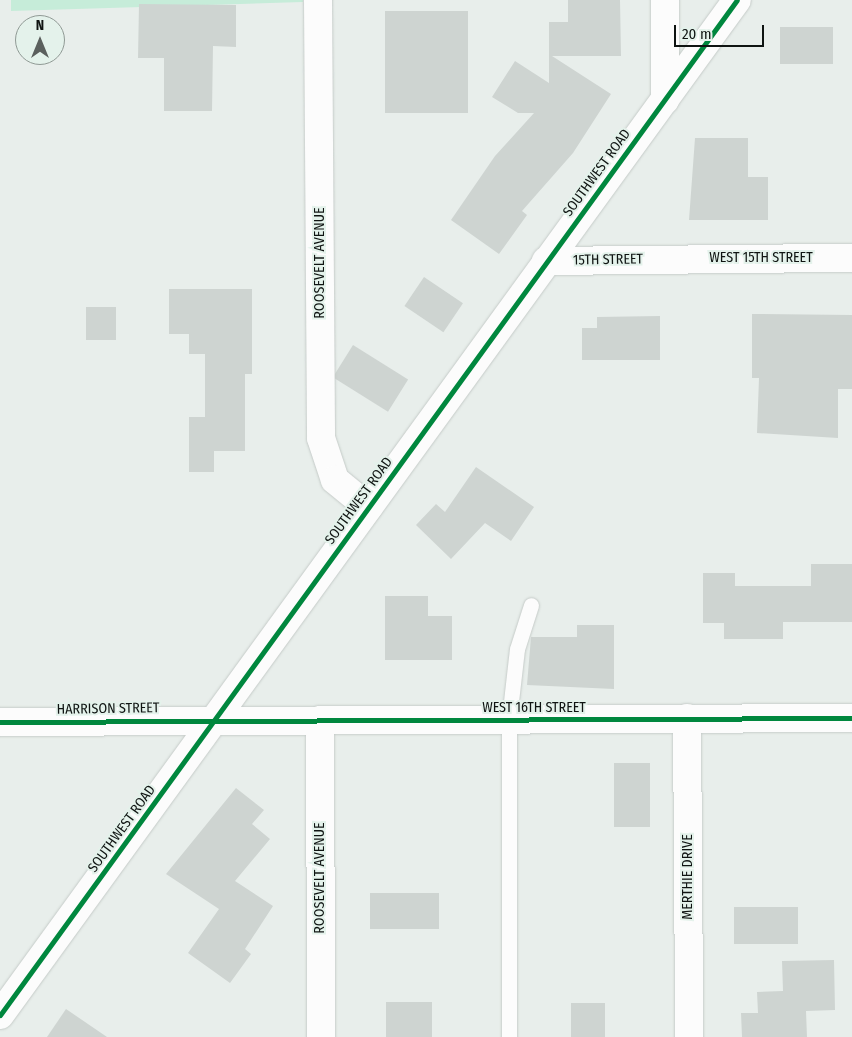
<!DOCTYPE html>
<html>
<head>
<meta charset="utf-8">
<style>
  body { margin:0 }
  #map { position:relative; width:852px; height:1037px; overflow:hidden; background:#e8eeeb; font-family:"Fira Sans Condensed",sans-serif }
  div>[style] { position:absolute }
  .green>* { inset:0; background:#c6ecd9 }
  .building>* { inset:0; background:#ced4d1; transform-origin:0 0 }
  .roads { filter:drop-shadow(0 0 1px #c5cbc8) drop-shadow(0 0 1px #c5cbc8) }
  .service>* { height:15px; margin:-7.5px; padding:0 7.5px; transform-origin:7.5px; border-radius:7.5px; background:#fcfcfc }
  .minor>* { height:28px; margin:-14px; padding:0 14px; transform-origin:14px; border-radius:14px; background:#fcfcfc }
  .tertiary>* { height:28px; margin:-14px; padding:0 14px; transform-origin:14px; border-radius:14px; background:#fcfcfc }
  .cycleway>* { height:5px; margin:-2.5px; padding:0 2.5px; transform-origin:2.5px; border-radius:2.5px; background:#00873e }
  span { translate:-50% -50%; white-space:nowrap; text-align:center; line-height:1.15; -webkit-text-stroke:4px #e4f2eb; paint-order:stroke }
  .street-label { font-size:14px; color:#0f1412 }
  .north { position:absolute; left:15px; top:15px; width:50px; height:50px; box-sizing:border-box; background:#e4f2eb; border:1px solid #8f9994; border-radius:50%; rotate:0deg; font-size:14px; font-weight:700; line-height:20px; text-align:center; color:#0f1412 }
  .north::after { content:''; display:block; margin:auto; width:18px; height:22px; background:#5b605e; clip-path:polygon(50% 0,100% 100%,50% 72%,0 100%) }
  .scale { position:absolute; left:674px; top:25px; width:90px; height:22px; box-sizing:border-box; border:2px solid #0f1412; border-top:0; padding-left:6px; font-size:15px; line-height:18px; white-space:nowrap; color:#0f1412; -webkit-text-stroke:4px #e4f2eb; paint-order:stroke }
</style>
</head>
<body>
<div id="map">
  <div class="green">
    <i style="clip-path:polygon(11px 0,303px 0,303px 2px,11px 11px)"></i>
  </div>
  <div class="building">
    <i style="clip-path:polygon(568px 0,620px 0,621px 56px,552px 56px,611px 94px,573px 153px,522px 211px,527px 215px,499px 254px,451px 220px,495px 156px,534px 113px,518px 113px,492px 97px,515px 61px,549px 83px,549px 22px,568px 22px)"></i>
    <i style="clip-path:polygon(139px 4px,236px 5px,236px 47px,213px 46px,212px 111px,164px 111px,164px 58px,138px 58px)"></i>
    <i style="left:385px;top:11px;width:83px;height:102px"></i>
    <i style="left:780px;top:27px;width:53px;height:37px"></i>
    <i style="clip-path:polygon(695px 138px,748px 138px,748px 177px,768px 177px,768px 220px,689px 220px)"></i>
    <i style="left:424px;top:277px;width:47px;height:35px;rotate:34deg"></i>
    <i style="clip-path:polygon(169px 289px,252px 289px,252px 374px,245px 374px,245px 451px,214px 451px,214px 472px,189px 472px,189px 417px,205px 417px,205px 354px,189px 354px,189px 334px,169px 334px)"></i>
    <i style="left:86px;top:307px;width:30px;height:33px"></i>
    <i style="clip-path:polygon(752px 314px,852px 315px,852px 389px,838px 389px,838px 438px,757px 433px,759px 378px,752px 378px)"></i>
    <i style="clip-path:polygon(660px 316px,660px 360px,582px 360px,582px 328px,597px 328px,597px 317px)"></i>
    <i style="left:353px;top:345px;width:65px;height:38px;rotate:32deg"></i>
    <i style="clip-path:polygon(476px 467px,534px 507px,511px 541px,485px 523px,451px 559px,416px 525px,436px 504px,445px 512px)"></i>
    <i style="clip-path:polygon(811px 564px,852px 564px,852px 622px,783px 622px,783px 639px,724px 639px,724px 623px,703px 623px,703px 573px,735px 573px,735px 586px,811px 586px)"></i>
    <i style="clip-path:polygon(385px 596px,428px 596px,428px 616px,452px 616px,452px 660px,385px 660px)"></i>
    <i style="clip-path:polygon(577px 625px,614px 625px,614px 689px,527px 685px,531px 637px,577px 637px)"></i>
    <i style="left:614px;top:763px;width:36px;height:64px"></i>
    <i style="clip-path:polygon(236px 788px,264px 810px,252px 824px,270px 839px,235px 881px,273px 906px,245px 949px,251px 954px,230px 983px,188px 953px,219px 909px,166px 874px)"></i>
    <i style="left:370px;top:893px;width:69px;height:36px"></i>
    <i style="left:734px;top:907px;width:64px;height:37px"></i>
    <i style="clip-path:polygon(834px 960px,835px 1010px,806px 1011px,807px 1037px,742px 1037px,741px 1013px,758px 1013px,757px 992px,783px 991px,782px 961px)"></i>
    <i style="left:386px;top:1002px;width:46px;height:35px"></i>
    <i style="left:571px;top:1003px;width:34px;height:34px"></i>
    <i style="clip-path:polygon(66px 1009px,107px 1037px,47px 1037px)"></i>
  </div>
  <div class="roads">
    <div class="service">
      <i style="left:509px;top:1037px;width:318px;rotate:-90deg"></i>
      <i style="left:509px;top:719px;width:70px;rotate:-83.5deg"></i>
      <i style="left:517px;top:649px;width:46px;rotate:-72.3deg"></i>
    </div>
    <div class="minor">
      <i style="left:318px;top:0;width:438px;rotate:89.6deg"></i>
      <i style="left:321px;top:438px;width:44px;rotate:71.6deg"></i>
      <i style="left:335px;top:480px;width:43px;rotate:39.3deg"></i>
      <i style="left:546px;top:261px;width:306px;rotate:-0.6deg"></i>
      <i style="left:687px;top:718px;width:319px;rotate:89.6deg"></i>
      <i style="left:320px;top:720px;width:317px;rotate:89.8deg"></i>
      <i style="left:0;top:722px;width:852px;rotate:-0.27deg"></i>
    </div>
    <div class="tertiary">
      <i style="left:665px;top:0;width:100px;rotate:90deg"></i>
      <i style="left:0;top:1015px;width:1254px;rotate:-54.02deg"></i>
    </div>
  </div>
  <div class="cycleway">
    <i style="left:0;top:722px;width:852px;rotate:-0.27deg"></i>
    <i style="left:0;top:1015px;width:1254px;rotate:-54.02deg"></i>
  </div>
  <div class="street-label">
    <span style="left:597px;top:173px;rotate:-54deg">SOUTHWEST ROAD</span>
    <span style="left:761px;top:258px">WEST 15TH STREET</span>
    <span style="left:608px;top:260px;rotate:-1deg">15TH STREET</span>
    <span style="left:320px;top:263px;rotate:-90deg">ROOSEVELT AVENUE</span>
    <span style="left:359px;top:501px;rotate:-54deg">SOUTHWEST ROAD</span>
    <span style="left:534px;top:708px">WEST 16TH STREET</span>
    <span style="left:108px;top:709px;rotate:-1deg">HARRISON STREET</span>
    <span style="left:122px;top:829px;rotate:-54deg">SOUTHWEST ROAD</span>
    <span style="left:688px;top:877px;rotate:-90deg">MERTHIE DRIVE</span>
    <span style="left:320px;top:878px;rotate:-90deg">ROOSEVELT AVENUE</span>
  </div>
  <div class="north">N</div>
  <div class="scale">20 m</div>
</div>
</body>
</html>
